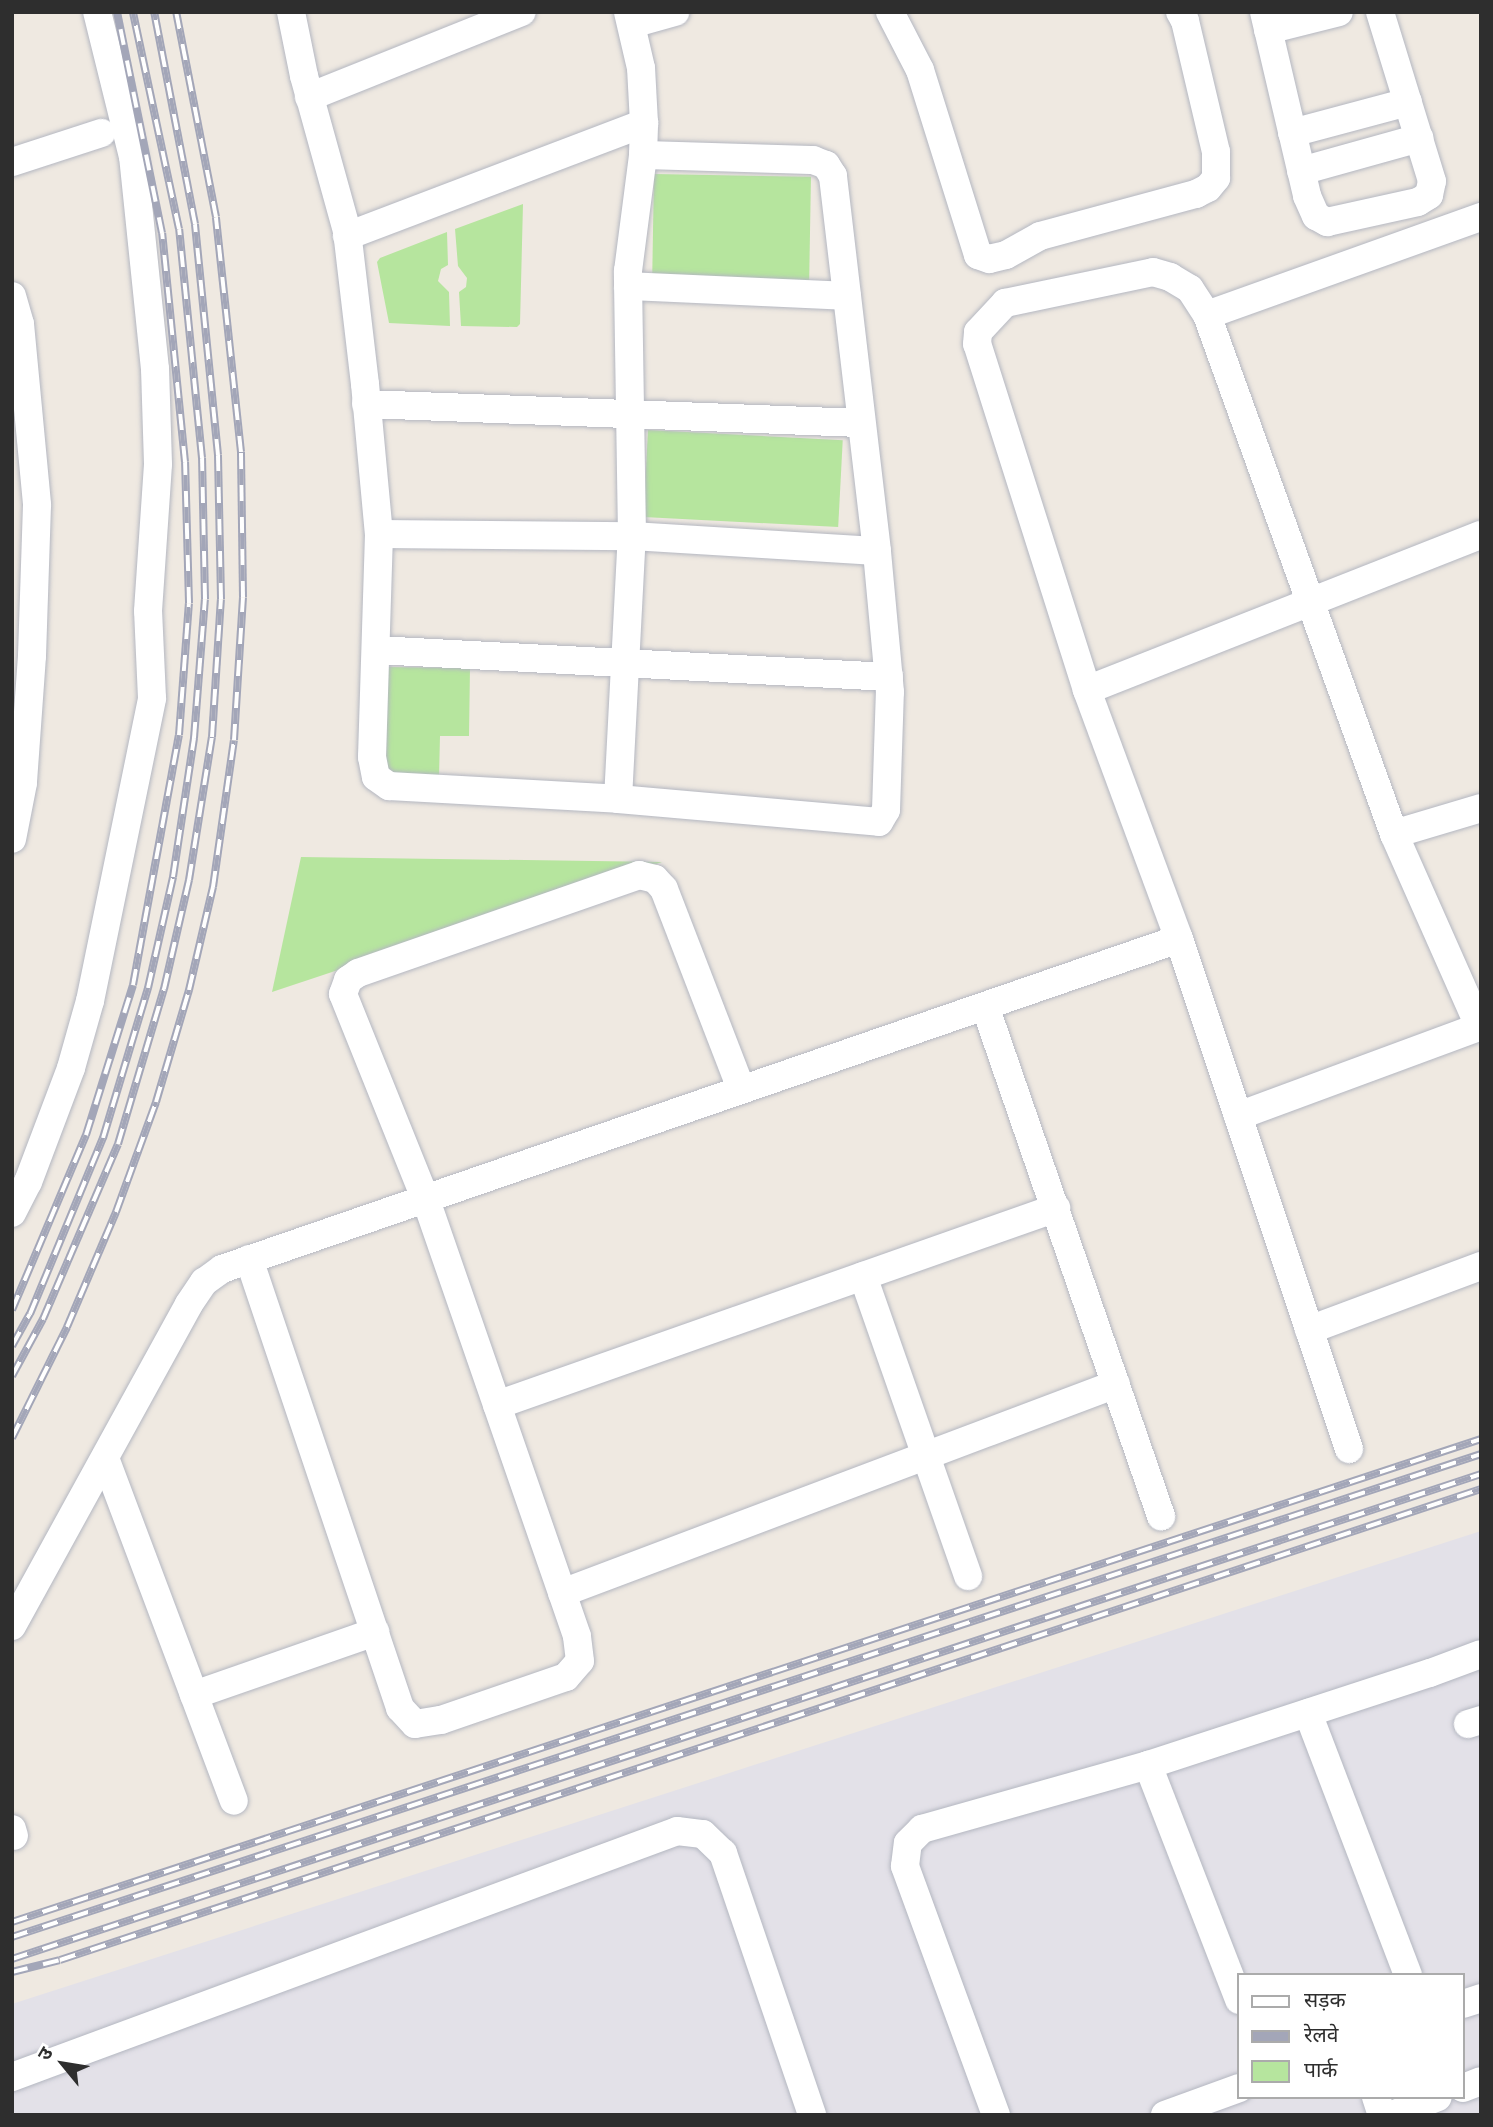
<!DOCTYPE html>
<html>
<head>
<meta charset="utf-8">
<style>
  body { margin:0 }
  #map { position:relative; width:1493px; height:2127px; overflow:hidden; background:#efe9e1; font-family:"DejaVu Sans","Noto Sans Devanagari",sans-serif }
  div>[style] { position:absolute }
  .industrial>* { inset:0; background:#e3e1e8 }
  .green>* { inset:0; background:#b6e59e; transform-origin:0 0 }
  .roads { filter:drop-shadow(0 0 2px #b4b7c1) drop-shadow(0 0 2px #b4b7c1) }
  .minor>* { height:28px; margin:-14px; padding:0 14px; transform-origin:14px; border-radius:14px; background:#fff }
  .rail>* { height:8px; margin-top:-4px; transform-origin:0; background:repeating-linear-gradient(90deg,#fff 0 16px,#a3a6b8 0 32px); box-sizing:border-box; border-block:2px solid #a3a6b8 }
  span { translate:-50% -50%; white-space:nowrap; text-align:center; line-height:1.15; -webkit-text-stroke:7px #fff; paint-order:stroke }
  .frame { position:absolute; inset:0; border:14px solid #2e2e2e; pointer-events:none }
  .legend { position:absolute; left:1237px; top:1973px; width:228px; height:126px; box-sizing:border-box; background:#fff; border:2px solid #ababab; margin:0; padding:9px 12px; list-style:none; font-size:21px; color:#2e2e2e }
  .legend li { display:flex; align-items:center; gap:14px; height:35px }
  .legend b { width:35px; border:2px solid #ababab }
  .north { position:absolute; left:28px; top:2029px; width:70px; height:70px; -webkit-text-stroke:5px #fff; paint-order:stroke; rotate:300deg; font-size:19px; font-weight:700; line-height:28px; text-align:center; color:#2e2e2e }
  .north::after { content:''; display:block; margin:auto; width:24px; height:32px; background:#2e2e2e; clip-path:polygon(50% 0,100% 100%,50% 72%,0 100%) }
</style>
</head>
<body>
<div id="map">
  <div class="industrial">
    <i style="clip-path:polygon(evenodd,1481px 1531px,1481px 2115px,12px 2115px,12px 2004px,1481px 1531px,1239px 1975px,1463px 1975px,1463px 2097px,1239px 2097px,1239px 1975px)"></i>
  </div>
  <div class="green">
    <i style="left:654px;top:174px;width:157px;height:105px;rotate:1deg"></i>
    <i style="clip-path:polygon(523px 204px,520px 324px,517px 327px,461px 326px,459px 292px,466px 287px,467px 278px,458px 266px,455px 229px)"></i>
    <i style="clip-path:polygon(447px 232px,448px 265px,441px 269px,438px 281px,449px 292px,450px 326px,389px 323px,377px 262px,380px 258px)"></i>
    <i style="left:648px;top:430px;width:195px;height:87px;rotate:3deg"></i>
    <i style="clip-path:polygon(387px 667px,470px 668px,469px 736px,440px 736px,439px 777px,386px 776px)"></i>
    <i style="clip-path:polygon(301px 857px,662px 862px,272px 992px)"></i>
  </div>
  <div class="roads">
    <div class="minor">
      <i style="left:291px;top:12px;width:65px;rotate:78.5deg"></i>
      <i style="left:304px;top:76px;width:161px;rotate:74.5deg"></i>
      <i style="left:347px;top:231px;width:154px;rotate:83.3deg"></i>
      <i style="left:365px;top:384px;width:151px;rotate:84.7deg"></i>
      <i style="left:379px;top:534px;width:223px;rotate:91.8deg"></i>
      <i style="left:372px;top:757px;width:20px;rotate:79deg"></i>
      <i style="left:376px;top:777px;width:16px;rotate:35deg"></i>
      <i style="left:389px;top:786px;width:229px;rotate:3.2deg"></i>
      <i style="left:618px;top:799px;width:262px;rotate:5deg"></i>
      <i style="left:879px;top:822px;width:14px;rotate:-60deg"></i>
      <i style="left:886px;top:810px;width:118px;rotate:-88.1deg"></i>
      <i style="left:890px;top:692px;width:142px;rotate:-95.3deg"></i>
      <i style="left:877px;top:551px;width:378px;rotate:-96.7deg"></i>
      <i style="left:833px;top:176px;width:13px;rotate:-122deg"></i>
      <i style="left:826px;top:165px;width:14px;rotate:-159deg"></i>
      <i style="left:813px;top:160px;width:170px;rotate:-178.3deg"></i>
      <i style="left:890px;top:12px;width:65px;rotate:62.7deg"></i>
      <i style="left:920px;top:70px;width:194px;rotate:72.6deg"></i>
      <i style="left:978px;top:255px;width:12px;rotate:20deg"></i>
      <i style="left:989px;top:259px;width:17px;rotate:-13deg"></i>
      <i style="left:1006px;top:255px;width:39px;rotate:-29deg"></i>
      <i style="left:1040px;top:236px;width:162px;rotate:-15.1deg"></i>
      <i style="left:1196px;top:194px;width:13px;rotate:-27deg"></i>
      <i style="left:1208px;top:188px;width:13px;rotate:-51deg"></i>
      <i style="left:1216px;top:178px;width:26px;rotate:-90deg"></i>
      <i style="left:1216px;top:152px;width:135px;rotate:-103.3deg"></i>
      <i style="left:1185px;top:21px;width:10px;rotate:-119deg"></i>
      <i style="left:1264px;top:12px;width:189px;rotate:76.8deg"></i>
      <i style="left:1307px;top:196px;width:22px;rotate:66deg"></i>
      <i style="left:1316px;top:216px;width:13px;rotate:29deg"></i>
      <i style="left:1327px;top:222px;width:93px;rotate:-12.4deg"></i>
      <i style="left:1418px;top:202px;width:13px;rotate:-32deg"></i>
      <i style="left:1429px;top:195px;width:14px;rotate:-78deg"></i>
      <i style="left:1432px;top:181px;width:177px;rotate:-107.1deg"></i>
      <i style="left:632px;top:24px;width:45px;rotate:-15.6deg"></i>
      <i style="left:1268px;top:30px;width:73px;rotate:-14.2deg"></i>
      <i style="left:309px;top:97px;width:229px;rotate:-21.8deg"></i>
      <i style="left:1292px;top:133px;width:120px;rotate:-15deg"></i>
      <i style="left:12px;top:162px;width:94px;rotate:-18deg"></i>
      <i style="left:1301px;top:171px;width:123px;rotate:-15.6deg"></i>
      <i style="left:347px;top:236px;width:318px;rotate:-20.8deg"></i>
      <i style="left:628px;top:286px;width:219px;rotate:2.6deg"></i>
      <i style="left:12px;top:296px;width:29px;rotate:74deg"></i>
      <i style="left:20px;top:324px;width:182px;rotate:84.6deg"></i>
      <i style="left:37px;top:505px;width:151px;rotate:91.9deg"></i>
      <i style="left:32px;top:656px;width:127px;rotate:94.1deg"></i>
      <i style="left:23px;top:783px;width:57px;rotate:101.1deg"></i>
      <i style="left:1207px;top:315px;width:552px;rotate:70.19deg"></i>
      <i style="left:1394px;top:834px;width:210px;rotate:66.1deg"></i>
      <i style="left:366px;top:404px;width:495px;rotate:2.2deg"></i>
      <i style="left:379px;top:534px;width:253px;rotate:0.5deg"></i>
      <i style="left:632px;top:536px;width:245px;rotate:3.5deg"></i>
      <i style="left:376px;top:650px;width:514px;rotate:3.01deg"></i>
      <i style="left:1087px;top:690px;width:423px;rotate:-21.5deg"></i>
      <i style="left:618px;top:799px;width:263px;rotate:-87deg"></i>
      <i style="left:632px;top:536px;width:265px;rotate:-90.9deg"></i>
      <i style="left:628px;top:271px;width:117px;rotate:-82.6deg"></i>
      <i style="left:643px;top:155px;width:32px;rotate:-88deg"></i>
      <i style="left:644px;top:123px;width:55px;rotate:-93.1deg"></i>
      <i style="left:641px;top:68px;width:57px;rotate:-103.1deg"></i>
      <i style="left:1394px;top:834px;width:91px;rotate:-16.6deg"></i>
      <i style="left:985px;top:1006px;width:540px;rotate:70.96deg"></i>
      <i style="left:1238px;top:1116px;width:259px;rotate:-20.3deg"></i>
      <i style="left:12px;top:1213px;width:35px;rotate:-63deg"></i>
      <i style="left:28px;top:1182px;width:122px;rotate:-69.3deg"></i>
      <i style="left:71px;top:1068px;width:70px;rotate:-74.2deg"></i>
      <i style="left:90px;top:1001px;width:309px;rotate:-78.4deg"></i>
      <i style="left:152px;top:698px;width:87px;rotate:-92.6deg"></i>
      <i style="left:148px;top:611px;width:147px;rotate:-86.1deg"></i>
      <i style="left:158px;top:464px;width:95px;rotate:-91.8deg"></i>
      <i style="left:155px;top:369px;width:213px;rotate:-95.9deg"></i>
      <i style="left:133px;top:157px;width:149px;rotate:-103.9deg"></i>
      <i style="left:249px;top:1259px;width:474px;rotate:71.4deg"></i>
      <i style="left:400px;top:1708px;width:22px;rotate:47deg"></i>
      <i style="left:415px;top:1724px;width:26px;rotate:-9deg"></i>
      <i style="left:441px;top:1720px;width:132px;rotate:-19deg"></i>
      <i style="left:566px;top:1677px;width:21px;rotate:-49deg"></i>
      <i style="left:580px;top:1661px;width:25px;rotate:-97deg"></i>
      <i style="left:577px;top:1636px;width:464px;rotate:-109.1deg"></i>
      <i style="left:425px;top:1198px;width:220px;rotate:-111.9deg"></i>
      <i style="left:343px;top:994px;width:15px;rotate:-70deg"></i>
      <i style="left:348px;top:980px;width:12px;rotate:-35deg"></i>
      <i style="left:358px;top:973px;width:298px;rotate:-19.2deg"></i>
      <i style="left:639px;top:875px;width:16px;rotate:14deg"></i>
      <i style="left:655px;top:879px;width:13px;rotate:48deg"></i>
      <i style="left:664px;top:889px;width:214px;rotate:68.9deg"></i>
      <i style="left:863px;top:1276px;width:318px;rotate:70.7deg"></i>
      <i style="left:1309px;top:1330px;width:184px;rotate:-20.4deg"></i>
      <i style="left:497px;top:1405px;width:593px;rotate:-19.41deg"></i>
      <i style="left:1349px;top:1449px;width:538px;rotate:-108.43deg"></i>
      <i style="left:1179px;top:939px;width:265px;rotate:-110.3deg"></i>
      <i style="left:1087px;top:690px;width:363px;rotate:-107.6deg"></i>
      <i style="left:977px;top:344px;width:12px;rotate:-85deg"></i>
      <i style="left:978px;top:332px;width:40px;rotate:-47deg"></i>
      <i style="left:1005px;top:303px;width:151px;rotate:-11.8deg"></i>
      <i style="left:1153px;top:272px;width:18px;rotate:16deg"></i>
      <i style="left:1170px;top:277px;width:23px;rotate:31deg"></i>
      <i style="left:1190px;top:289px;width:31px;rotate:57deg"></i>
      <i style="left:1207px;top:315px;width:291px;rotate:-19.7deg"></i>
      <i style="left:105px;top:1458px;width:366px;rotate:69.4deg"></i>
      <i style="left:562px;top:1593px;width:592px;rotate:-20.67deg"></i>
      <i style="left:12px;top:1626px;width:367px;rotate:-61.2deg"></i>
      <i style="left:189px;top:1304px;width:27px;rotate:-56deg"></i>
      <i style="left:204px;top:1282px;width:22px;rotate:-36deg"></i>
      <i style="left:222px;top:1269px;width:1012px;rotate:-19.03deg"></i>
      <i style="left:194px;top:1695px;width:192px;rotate:-19.2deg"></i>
      <i style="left:1308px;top:1713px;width:280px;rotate:69.1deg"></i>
      <i style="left:1468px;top:1724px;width:14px;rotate:-17deg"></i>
      <i style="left:1148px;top:1765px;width:252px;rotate:68.8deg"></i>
      <i style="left:12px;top:1829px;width:7px;rotate:74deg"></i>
      <i style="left:1463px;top:2004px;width:19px;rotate:-18deg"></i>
      <i style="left:12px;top:2077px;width:709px;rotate:-20.3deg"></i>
      <i style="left:677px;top:1831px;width:26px;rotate:7deg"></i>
      <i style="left:703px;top:1834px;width:28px;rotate:44deg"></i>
      <i style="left:723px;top:1853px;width:277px;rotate:71.2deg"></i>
      <i style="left:1463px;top:2088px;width:19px;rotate:-21deg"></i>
      <i style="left:1376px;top:2097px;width:19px;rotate:72deg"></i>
      <i style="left:996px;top:2115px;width:265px;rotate:-110.1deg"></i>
      <i style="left:905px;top:1866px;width:23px;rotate:-83deg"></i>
      <i style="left:908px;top:1843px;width:20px;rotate:-45deg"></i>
      <i style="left:922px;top:1829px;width:235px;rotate:-15.8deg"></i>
      <i style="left:1148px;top:1765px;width:297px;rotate:-18.1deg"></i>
      <i style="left:1430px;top:1673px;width:54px;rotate:-20.4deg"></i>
      <i style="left:1165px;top:2115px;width:79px;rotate:-20deg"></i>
      <i style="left:1392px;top:2115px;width:49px;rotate:-21.4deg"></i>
    </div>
  </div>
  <div class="rail">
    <i style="left:12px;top:1310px;width:190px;rotate:-67.1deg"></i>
    <i style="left:86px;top:1135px;width:157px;rotate:-72.6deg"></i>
    <i style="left:133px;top:985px;width:254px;rotate:-79.6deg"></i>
    <i style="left:179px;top:735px;width:132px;rotate:-85.7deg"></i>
    <i style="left:189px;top:603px;width:141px;rotate:-91.6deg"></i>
    <i style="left:185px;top:462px;width:230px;rotate:-95.7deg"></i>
    <i style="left:162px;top:233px;width:226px;rotate:-101.5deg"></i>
    <i style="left:12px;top:1346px;width:37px;rotate:-61deg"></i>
    <i style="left:30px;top:1314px;width:191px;rotate:-67.5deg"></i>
    <i style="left:103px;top:1138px;width:157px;rotate:-73.3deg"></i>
    <i style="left:148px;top:988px;width:114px;rotate:-77.3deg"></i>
    <i style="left:173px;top:877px;width:141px;rotate:-81.4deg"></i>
    <i style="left:194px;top:738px;width:139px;rotate:-85.5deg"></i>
    <i style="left:205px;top:599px;width:141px;rotate:-91.2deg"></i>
    <i style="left:202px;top:458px;width:230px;rotate:-95.7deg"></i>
    <i style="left:179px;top:229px;width:222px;rotate:-102deg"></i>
    <i style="left:12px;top:1376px;width:65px;rotate:-61.5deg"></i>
    <i style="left:43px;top:1319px;width:190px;rotate:-66.8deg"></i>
    <i style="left:118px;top:1144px;width:162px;rotate:-73.5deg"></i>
    <i style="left:164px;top:989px;width:112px;rotate:-77.1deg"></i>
    <i style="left:189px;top:880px;width:145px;rotate:-80.9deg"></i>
    <i style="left:212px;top:737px;width:138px;rotate:-86.3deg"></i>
    <i style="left:221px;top:599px;width:144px;rotate:-91.2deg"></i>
    <i style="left:218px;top:455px;width:232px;rotate:-95.7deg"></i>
    <i style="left:195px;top:224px;width:216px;rotate:-100.9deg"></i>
    <i style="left:12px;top:1438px;width:124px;rotate:-63.6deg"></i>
    <i style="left:67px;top:1327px;width:125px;rotate:-66.9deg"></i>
    <i style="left:116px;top:1212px;width:117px;rotate:-70deg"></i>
    <i style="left:156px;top:1102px;width:117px;rotate:-73.6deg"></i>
    <i style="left:189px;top:990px;width:106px;rotate:-76.9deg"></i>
    <i style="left:213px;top:887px;width:148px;rotate:-81.9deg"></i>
    <i style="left:234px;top:740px;width:143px;rotate:-86.4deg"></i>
    <i style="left:243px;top:597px;width:145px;rotate:-90.8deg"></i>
    <i style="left:241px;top:452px;width:236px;rotate:-96.1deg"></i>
    <i style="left:216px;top:217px;width:209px;rotate:-101deg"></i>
    <i style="left:12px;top:1922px;width:1546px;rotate:-18.2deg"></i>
    <i style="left:12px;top:1937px;width:1546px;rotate:-18.2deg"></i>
    <i style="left:12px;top:1959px;width:1547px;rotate:-18.27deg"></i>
    <i style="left:12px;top:1972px;width:49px;rotate:-14deg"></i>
    <i style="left:60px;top:1960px;width:1497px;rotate:-18.34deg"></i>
  </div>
  <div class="frame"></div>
  <ul class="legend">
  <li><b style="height:9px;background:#fff"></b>सड़क</li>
  <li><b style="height:9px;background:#a3a6b8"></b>रेलवे</li>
  <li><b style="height:19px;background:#b6e59e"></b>पार्क</li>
  </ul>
  <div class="north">उ</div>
</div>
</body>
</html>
